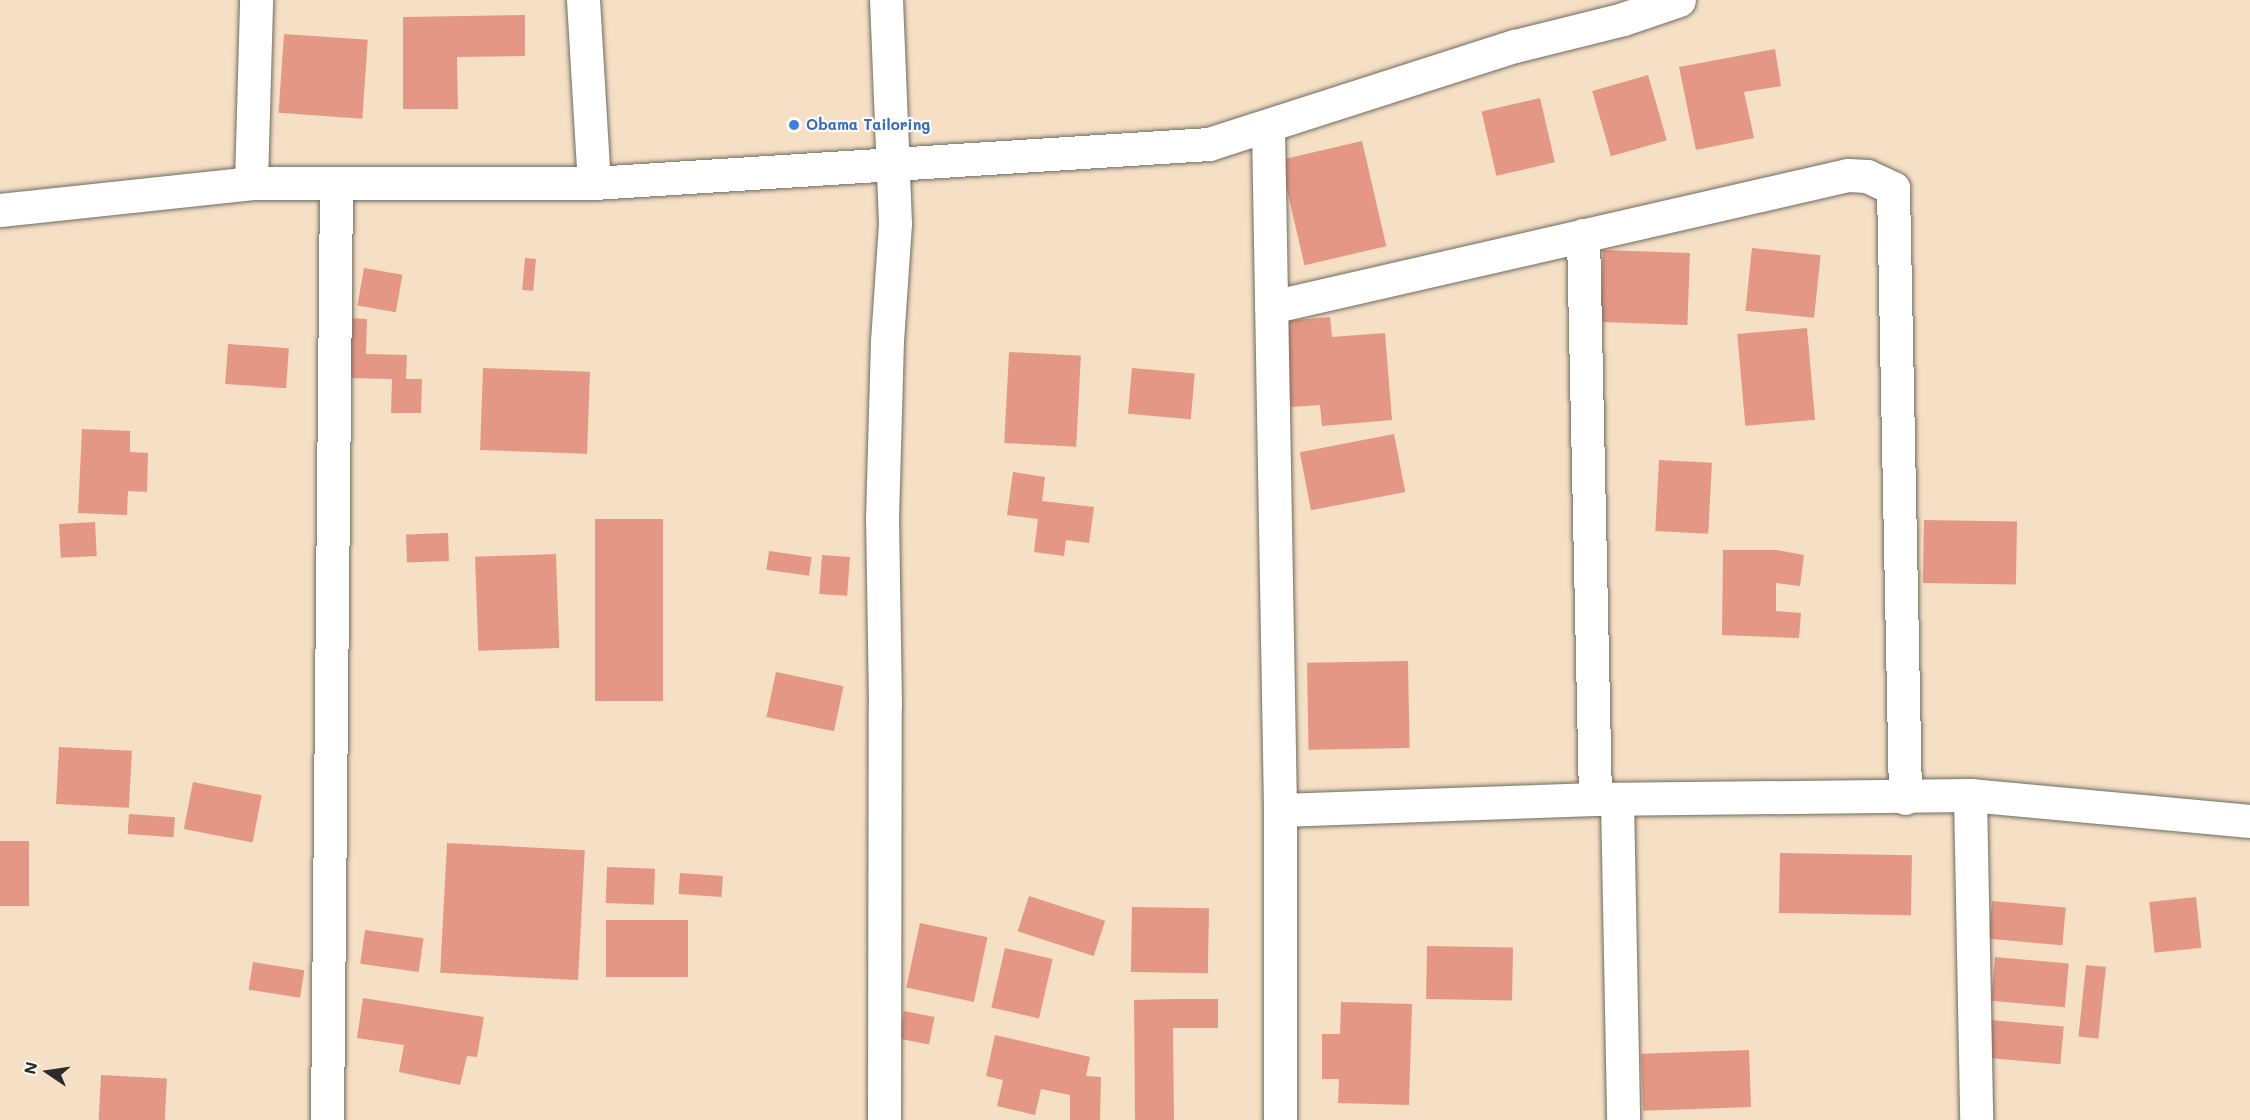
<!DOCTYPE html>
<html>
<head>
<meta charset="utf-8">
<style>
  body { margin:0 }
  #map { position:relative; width:2250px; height:1120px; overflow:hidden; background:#f5dfc5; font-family:Mali,sans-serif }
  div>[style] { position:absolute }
  .building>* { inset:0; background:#e59785; transform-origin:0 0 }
  .roads { filter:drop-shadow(0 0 2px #726a61) drop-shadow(0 0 2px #726a61) }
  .street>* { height:33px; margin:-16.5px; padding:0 16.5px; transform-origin:16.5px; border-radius:16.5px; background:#fff }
  .dots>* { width:16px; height:16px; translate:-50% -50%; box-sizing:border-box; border:3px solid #fdfcf7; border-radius:50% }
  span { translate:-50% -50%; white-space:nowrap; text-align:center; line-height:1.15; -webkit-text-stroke:4.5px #fdfcf7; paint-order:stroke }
  .shop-label { font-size:15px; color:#366cbe; font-weight:700 }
  .left { translate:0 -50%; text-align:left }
  .north { position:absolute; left:18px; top:1042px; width:60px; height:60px; -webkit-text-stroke:4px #fdfcf7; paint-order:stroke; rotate:283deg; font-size:16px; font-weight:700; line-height:24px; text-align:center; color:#2b2b2b }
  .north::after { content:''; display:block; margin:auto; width:21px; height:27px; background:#2b2b2b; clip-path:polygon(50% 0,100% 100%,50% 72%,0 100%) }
</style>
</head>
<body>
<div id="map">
  <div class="building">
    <i style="clip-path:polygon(525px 15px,525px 56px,457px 57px,458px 109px,403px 109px,403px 17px)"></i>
    <i style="left:284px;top:34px;width:84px;height:79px;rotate:4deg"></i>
    <i style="clip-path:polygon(1775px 49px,1781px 86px,1744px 92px,1754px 138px,1696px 150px,1679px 67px)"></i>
    <i style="left:1648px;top:75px;width:68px;height:58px;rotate:74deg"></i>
    <i style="left:1540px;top:98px;width:66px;height:60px;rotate:77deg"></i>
    <i style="left:1362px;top:141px;width:108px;height:84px;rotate:77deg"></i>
    <i style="left:1752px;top:248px;width:69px;height:63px;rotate:6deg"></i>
    <i style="left:1603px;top:250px;width:87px;height:72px;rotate:2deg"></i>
    <i style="left:525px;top:258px;width:11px;height:32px;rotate:5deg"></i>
    <i style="left:364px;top:268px;width:39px;height:38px;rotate:10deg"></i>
    <i style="clip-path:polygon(1330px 317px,1332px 337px,1385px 333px,1392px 420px,1322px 426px,1320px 405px,1291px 407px,1285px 321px)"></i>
    <i style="clip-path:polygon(347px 318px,367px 319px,366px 354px,407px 355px,406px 379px,422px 379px,421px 413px,391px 413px,392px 379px,345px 378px)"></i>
    <i style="left:1807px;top:328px;width:92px;height:70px;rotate:85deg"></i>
    <i style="left:228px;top:344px;width:61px;height:40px;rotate:4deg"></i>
    <i style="left:1009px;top:352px;width:72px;height:91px;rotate:3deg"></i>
    <i style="left:483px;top:368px;width:107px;height:82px;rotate:2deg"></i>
    <i style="left:1132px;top:368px;width:63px;height:46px;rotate:5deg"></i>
    <i style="clip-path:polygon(82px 429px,130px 431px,130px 452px,148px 453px,147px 492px,128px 491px,127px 515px,78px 513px)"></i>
    <i style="left:1394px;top:434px;width:59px;height:96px;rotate:79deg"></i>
    <i style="left:1659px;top:460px;width:53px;height:71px;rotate:3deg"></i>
    <i style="clip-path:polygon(1013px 472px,1045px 477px,1042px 501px,1094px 507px,1089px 543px,1066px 540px,1064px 556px,1034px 552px,1038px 519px,1007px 515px)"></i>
    <i style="left:595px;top:519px;width:68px;height:182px"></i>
    <i style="left:1924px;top:520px;width:93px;height:63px;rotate:1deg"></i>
    <i style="left:95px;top:522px;width:34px;height:36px;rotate:87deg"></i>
    <i style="left:448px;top:533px;width:28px;height:42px;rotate:88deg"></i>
    <i style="clip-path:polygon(1723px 550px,1777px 550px,1804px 555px,1800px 586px,1776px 583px,1776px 611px,1801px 613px,1799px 638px,1722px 635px)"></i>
    <i style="left:769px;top:551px;width:43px;height:19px;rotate:8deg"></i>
    <i style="left:556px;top:554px;width:94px;height:81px;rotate:88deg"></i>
    <i style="left:822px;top:555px;width:28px;height:39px;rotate:4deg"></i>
    <i style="left:1408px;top:661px;width:87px;height:101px;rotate:89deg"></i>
    <i style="left:776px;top:672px;width:69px;height:46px;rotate:12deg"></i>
    <i style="left:59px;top:747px;width:73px;height:57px;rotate:3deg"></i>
    <i style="left:193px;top:782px;width:70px;height:48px;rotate:11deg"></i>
    <i style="left:129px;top:814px;width:46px;height:20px;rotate:4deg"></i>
    <i style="left:0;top:841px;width:29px;height:65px"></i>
    <i style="left:447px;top:843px;width:138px;height:130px;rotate:3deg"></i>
    <i style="left:1780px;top:853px;width:132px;height:60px;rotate:1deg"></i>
    <i style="left:607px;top:867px;width:48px;height:36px;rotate:2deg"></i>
    <i style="left:680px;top:873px;width:43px;height:21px;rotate:4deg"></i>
    <i style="left:1029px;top:896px;width:80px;height:37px;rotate:18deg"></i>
    <i style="left:2196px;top:897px;width:51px;height:47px;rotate:84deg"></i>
    <i style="left:1992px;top:901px;width:74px;height:38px;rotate:5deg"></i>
    <i style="left:1132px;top:907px;width:77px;height:65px;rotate:1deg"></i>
    <i style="left:606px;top:920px;width:82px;height:57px"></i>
    <i style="left:920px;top:923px;width:69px;height:66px;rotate:12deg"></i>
    <i style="left:365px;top:930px;width:59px;height:34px;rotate:8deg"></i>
    <i style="left:1427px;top:946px;width:86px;height:53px;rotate:1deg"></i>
    <i style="left:1005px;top:948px;width:49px;height:61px;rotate:13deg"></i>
    <i style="left:1995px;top:957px;width:74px;height:44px;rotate:5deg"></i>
    <i style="left:253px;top:962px;width:52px;height:28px;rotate:9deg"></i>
    <i style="left:2086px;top:965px;width:20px;height:72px;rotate:6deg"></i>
    <i style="clip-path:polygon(363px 998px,484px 1017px,477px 1057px,467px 1056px,460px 1085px,399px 1072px,404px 1045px,357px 1038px)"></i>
    <i style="clip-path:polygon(1173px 999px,1218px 999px,1218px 1028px,1173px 1028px,1174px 1120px,1135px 1120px,1134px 1000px)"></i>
    <i style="clip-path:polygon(1341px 1002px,1412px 1004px,1409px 1105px,1338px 1103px,1339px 1079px,1322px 1079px,1322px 1034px,1340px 1034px)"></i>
    <i style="left:904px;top:1011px;width:31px;height:28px;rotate:11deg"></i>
    <i style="left:1990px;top:1020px;width:74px;height:38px;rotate:5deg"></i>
    <i style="clip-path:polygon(995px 1035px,1090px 1057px,1086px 1076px,1101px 1077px,1100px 1120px,1070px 1120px,1070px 1095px,1041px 1089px,1035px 1115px,997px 1106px,1003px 1080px,986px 1076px)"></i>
    <i style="left:1749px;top:1050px;width:57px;height:108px;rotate:88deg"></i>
    <i style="left:101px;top:1075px;width:66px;height:45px;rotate:3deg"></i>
  </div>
  <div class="roads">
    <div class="street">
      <i style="left:583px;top:0;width:183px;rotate:86.6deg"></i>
      <i style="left:1268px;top:128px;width:682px;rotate:88.99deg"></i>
      <i style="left:1280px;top:810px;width:310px;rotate:90deg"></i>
      <i style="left:251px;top:183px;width:183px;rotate:-88.4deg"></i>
      <i style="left:0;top:210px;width:252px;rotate:-6.1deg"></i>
      <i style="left:251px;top:183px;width:343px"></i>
      <i style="left:594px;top:183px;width:616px;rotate:-3.63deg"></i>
      <i style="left:1209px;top:144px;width:321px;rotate:-17.8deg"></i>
      <i style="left:1515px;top:46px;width:111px;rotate:-14deg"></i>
      <i style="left:1623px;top:19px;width:59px;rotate:-18.7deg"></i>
      <i style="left:1583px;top:235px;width:564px;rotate:88.78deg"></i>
      <i style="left:1271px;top:307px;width:592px;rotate:-12.89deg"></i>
      <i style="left:1848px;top:175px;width:19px;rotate:3deg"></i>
      <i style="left:1867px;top:176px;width:29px;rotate:25deg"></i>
      <i style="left:1893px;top:188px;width:610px;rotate:88.87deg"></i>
      <i style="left:1970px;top:795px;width:325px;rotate:88.9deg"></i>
      <i style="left:1617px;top:799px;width:321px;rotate:88.9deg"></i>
      <i style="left:1280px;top:810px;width:315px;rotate:-2deg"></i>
      <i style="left:1595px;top:799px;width:375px;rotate:-0.6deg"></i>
      <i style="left:1970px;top:795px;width:281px;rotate:5.3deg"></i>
      <i style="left:327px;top:1120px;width:936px;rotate:-89.45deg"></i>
      <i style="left:884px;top:1120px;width:414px;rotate:-89.9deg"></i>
      <i style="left:885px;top:706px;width:187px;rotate:-90.9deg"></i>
      <i style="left:882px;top:519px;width:178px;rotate:-88.4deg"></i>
      <i style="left:887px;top:341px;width:118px;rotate:-86.1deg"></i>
      <i style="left:895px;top:223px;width:223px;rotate:-92.3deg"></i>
    </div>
  </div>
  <div class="dots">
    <i style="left:794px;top:125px;background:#3f7fe0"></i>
  </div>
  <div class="shop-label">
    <span class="left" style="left:806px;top:125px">Obama Tailoring</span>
  </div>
  <div class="north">N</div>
</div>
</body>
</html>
